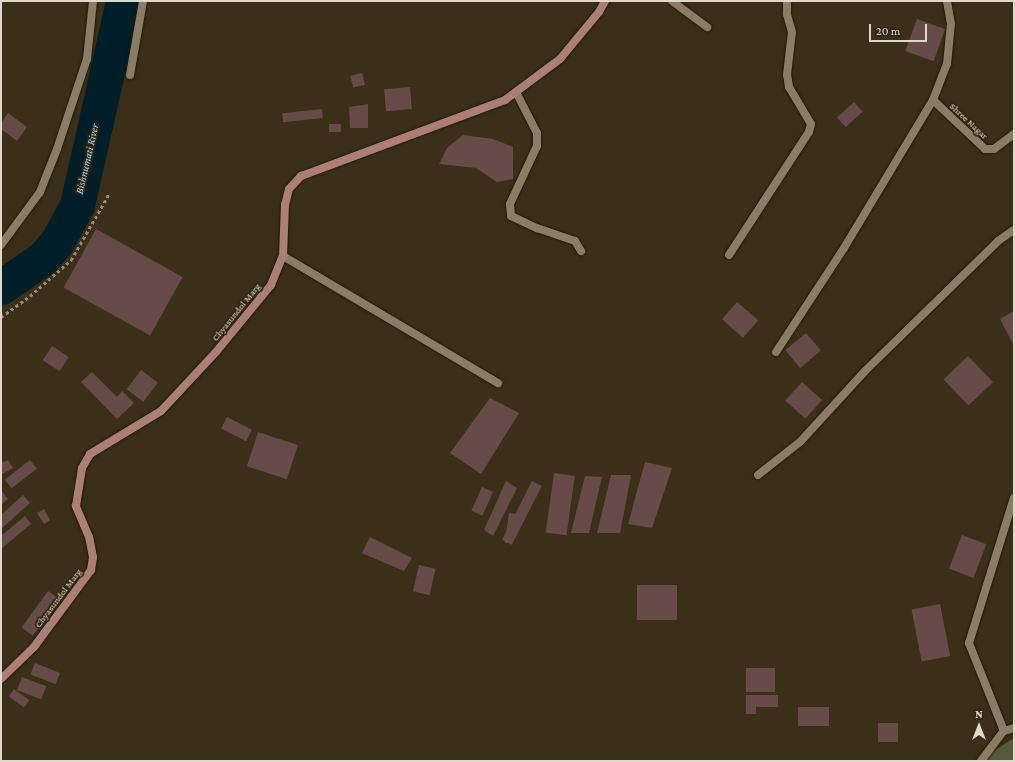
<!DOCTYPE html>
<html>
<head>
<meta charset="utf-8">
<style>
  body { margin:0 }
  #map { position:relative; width:1015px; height:762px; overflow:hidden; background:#3b2f1a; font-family:"Crimson Pro",serif }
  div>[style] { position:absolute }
  .forest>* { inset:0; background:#585b3b }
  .river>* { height:35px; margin:-17.5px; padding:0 17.5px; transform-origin:17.5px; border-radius:17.5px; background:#021e28 }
  .building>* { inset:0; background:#664b49; transform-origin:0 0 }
  .path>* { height:2.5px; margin-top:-1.25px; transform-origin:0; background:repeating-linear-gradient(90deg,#948b7a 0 3px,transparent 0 6px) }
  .roads { filter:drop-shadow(0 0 1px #221704) drop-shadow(0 0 1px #221704) }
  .lane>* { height:8px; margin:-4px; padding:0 4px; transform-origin:4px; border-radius:4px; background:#8a7c65 }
  .street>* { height:8px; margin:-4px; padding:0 4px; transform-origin:4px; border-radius:4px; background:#8a7c65 }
  .secondary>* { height:8px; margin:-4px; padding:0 4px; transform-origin:4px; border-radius:4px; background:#ab7f78 }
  span { translate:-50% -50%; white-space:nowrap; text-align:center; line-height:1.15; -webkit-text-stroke:3.5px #312511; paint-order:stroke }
  .street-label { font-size:10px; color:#e0d8cc }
  .water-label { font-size:11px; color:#97ddf6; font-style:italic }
  .frame { position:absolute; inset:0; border:2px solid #e0d8cc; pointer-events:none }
  .north { position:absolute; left:959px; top:706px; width:40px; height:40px; -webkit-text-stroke:3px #312511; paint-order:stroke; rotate:0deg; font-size:11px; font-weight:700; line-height:16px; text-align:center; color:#e0d8cc }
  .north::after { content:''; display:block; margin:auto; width:14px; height:18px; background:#e0d8cc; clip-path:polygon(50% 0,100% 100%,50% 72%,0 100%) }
  .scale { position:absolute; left:869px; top:24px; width:58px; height:18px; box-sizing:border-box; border:2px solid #e0d8cc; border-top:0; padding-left:5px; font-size:12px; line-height:14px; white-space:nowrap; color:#e0d8cc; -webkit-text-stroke:3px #312511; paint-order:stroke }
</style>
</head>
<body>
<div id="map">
  <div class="forest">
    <i style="clip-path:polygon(1014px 738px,1014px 761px,978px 761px)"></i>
  </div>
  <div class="river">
    <i style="left:1px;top:287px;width:51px;rotate:-34.6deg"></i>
    <i style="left:43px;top:258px;width:21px;rotate:-49deg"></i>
    <i style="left:57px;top:242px;width:42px;rotate:-61.6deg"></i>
    <i style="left:77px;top:205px;width:209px;rotate:-77.3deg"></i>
  </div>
  <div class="building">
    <i style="left:917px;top:19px;width:30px;height:34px;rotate:20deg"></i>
    <i style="left:362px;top:73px;width:12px;height:12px;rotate:76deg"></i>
    <i style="left:410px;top:87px;width:22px;height:26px;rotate:85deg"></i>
    <i style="left:854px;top:102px;width:13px;height:23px;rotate:48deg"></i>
    <i style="clip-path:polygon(368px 104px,368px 128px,350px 128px,349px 107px)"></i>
    <i style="left:322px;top:109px;width:9px;height:40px;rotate:84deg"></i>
    <i style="clip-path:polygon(8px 113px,27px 127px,17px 141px,1px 129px,1px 123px)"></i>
    <i style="left:329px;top:124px;width:12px;height:8px"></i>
    <i style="clip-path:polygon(463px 135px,493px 139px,513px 147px,513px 179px,497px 182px,476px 168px,439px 164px,447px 148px)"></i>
    <i style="left:96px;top:229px;width:99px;height:67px;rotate:29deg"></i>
    <i style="left:737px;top:302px;width:28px;height:23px;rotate:41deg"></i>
    <i style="clip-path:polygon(1014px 311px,1014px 346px,1000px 319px)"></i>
    <i style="left:806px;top:333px;width:23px;height:27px;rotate:50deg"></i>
    <i style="left:52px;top:346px;width:20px;height:17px;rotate:33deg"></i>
    <i style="left:968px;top:356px;width:36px;height:34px;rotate:46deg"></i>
    <i style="left:141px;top:370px;width:21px;height:24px;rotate:37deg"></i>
    <i style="clip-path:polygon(92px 372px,117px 397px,122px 391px,134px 403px,117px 419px,81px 382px)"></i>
    <i style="left:802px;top:382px;width:27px;height:25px;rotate:42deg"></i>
    <i style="clip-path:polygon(490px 398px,519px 413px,481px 474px,450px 453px)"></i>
    <i style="left:227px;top:417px;width:28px;height:13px;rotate:27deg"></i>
    <i style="left:258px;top:432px;width:42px;height:36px;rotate:18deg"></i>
    <i style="clip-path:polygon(8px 460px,13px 468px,1px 475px,1px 463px)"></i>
    <i style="left:30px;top:460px;width:11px;height:32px;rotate:52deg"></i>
    <i style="clip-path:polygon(645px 462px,672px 468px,652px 528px,628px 524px)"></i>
    <i style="left:554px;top:473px;width:21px;height:60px;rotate:8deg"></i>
    <i style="clip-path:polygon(611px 475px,631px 475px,620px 533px,597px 533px)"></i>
    <i style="clip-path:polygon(585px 476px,602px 477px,589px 533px,571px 533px)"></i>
    <i style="clip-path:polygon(506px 481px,517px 488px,493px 536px,484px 530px)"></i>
    <i style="left:532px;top:481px;width:11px;height:66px;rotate:27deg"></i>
    <i style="left:482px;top:487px;width:12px;height:26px;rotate:24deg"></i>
    <i style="clip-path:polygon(1px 490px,8px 499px,1px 505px)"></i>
    <i style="clip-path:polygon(23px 495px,30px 503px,1px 529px,1px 515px)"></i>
    <i style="clip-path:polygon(44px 509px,50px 520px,44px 524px,37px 513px)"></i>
    <i style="left:509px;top:513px;width:7px;height:30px;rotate:8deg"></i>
    <i style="clip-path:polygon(25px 516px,31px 524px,1px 549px,1px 536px)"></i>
    <i style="left:962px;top:535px;width:26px;height:36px;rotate:21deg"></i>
    <i style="clip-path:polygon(370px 537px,412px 558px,404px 571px,362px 553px)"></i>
    <i style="left:419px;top:565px;width:17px;height:27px;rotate:13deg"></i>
    <i style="left:637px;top:585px;width:40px;height:35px"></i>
    <i style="left:48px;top:591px;width:14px;height:45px;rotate:36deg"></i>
    <i style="left:940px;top:604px;width:53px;height:29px;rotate:79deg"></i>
    <i style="left:35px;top:663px;width:27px;height:12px;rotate:22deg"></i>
    <i style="left:746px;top:668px;width:29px;height:24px"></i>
    <i style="left:22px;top:677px;width:26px;height:14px;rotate:21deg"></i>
    <i style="left:14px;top:689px;width:19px;height:9px;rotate:36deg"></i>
    <i style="clip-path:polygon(746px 695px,778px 695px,778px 707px,756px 707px,756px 714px,746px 714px)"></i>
    <i style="left:798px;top:707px;width:31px;height:19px"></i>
    <i style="left:878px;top:723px;width:20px;height:19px"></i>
  </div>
  <div class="path">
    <i style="left:1px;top:317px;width:36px;rotate:-36deg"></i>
    <i style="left:30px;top:296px;width:55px;rotate:-41.3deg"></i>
    <i style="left:71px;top:260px;width:78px;rotate:-60.2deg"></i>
  </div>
  <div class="roads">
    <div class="lane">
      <i style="left:672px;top:1px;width:44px;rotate:36.6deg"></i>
      <i style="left:130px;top:75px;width:75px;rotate:-80deg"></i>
      <i style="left:283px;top:256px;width:250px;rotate:30.6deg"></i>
    </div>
    <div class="street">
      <i style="left:516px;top:92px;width:46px;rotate:62.9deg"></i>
      <i style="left:537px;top:133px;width:13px;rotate:90deg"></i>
      <i style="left:537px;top:146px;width:64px;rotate:115deg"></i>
      <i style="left:510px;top:204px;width:12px;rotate:85deg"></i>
      <i style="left:511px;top:216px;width:29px;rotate:25deg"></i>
      <i style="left:537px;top:228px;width:40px;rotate:18.9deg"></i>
      <i style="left:575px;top:241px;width:12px;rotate:59deg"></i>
      <i style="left:933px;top:100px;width:71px;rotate:43.3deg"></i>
      <i style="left:985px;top:149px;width:9px"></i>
      <i style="left:994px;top:149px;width:25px;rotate:-37deg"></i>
      <i style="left:1px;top:245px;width:66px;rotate:-53.7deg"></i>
      <i style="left:40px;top:192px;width:46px;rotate:-68.4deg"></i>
      <i style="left:57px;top:149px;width:95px;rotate:-71.6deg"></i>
      <i style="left:87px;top:59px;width:58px;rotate:-84.1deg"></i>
      <i style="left:729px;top:255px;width:147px;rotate:-57deg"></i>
      <i style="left:809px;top:132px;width:8px;rotate:-76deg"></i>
      <i style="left:811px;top:124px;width:43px;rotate:-120.7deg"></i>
      <i style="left:789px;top:87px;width:12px;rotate:-99deg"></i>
      <i style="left:787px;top:75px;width:43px;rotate:-83.4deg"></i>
      <i style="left:792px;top:32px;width:19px;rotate:-106deg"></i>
      <i style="left:787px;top:14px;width:13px;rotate:-90deg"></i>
      <i style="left:776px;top:352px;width:124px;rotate:-56.8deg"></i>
      <i style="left:844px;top:248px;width:173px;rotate:-59deg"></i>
      <i style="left:933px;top:100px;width:39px;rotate:-69deg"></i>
      <i style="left:947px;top:64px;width:40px;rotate:-84.3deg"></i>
      <i style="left:951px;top:24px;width:23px;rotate:-100deg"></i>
      <i style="left:758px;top:475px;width:53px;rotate:-38.2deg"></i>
      <i style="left:800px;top:442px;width:96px;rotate:-47.5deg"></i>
      <i style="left:865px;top:371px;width:186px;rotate:-44.3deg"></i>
      <i style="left:998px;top:241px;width:19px;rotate:-35deg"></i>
      <i style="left:1004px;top:731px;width:95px;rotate:-111.7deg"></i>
      <i style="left:969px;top:643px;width:152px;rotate:-72.8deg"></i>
      <i style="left:981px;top:761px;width:38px;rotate:-53deg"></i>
      <i style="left:1004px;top:731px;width:10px;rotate:-17deg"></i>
    </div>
    <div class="secondary">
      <i style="left:1px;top:679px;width:46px;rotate:-44.1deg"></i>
      <i style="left:34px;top:647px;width:96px;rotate:-53.5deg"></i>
      <i style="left:91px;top:570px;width:13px;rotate:-81deg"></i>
      <i style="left:93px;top:557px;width:20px;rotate:-101deg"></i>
      <i style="left:89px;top:537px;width:34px;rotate:-113deg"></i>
      <i style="left:76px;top:506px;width:38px;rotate:-81deg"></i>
      <i style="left:82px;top:468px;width:16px;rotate:-60deg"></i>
      <i style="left:90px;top:454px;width:83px;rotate:-31.2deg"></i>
      <i style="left:161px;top:411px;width:81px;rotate:-47deg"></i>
      <i style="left:216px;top:352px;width:87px;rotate:-50.6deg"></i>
      <i style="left:271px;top:285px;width:31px;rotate:-68deg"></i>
      <i style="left:283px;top:256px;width:51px;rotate:-87.8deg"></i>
      <i style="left:285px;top:205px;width:16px;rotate:-76deg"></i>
      <i style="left:289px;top:189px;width:18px;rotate:-47deg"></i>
      <i style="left:301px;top:176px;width:218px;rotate:-20.4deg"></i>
      <i style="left:505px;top:100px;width:69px;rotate:-36.7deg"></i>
      <i style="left:560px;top:59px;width:61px;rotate:-50.3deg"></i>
      <i style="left:599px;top:12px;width:13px;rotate:-61deg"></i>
    </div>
  </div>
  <div class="street-label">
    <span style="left:969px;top:121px;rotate:43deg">Shree Nagar</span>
    <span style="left:236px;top:312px;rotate:-51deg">Chyasundol Marg</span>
    <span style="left:58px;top:598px;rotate:-53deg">Chyasundol Marg</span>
  </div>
  <div class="water-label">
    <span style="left:87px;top:159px;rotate:-77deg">Bishnumati River</span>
  </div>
  <div class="frame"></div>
  <div class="north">N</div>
  <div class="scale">20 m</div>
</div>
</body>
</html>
